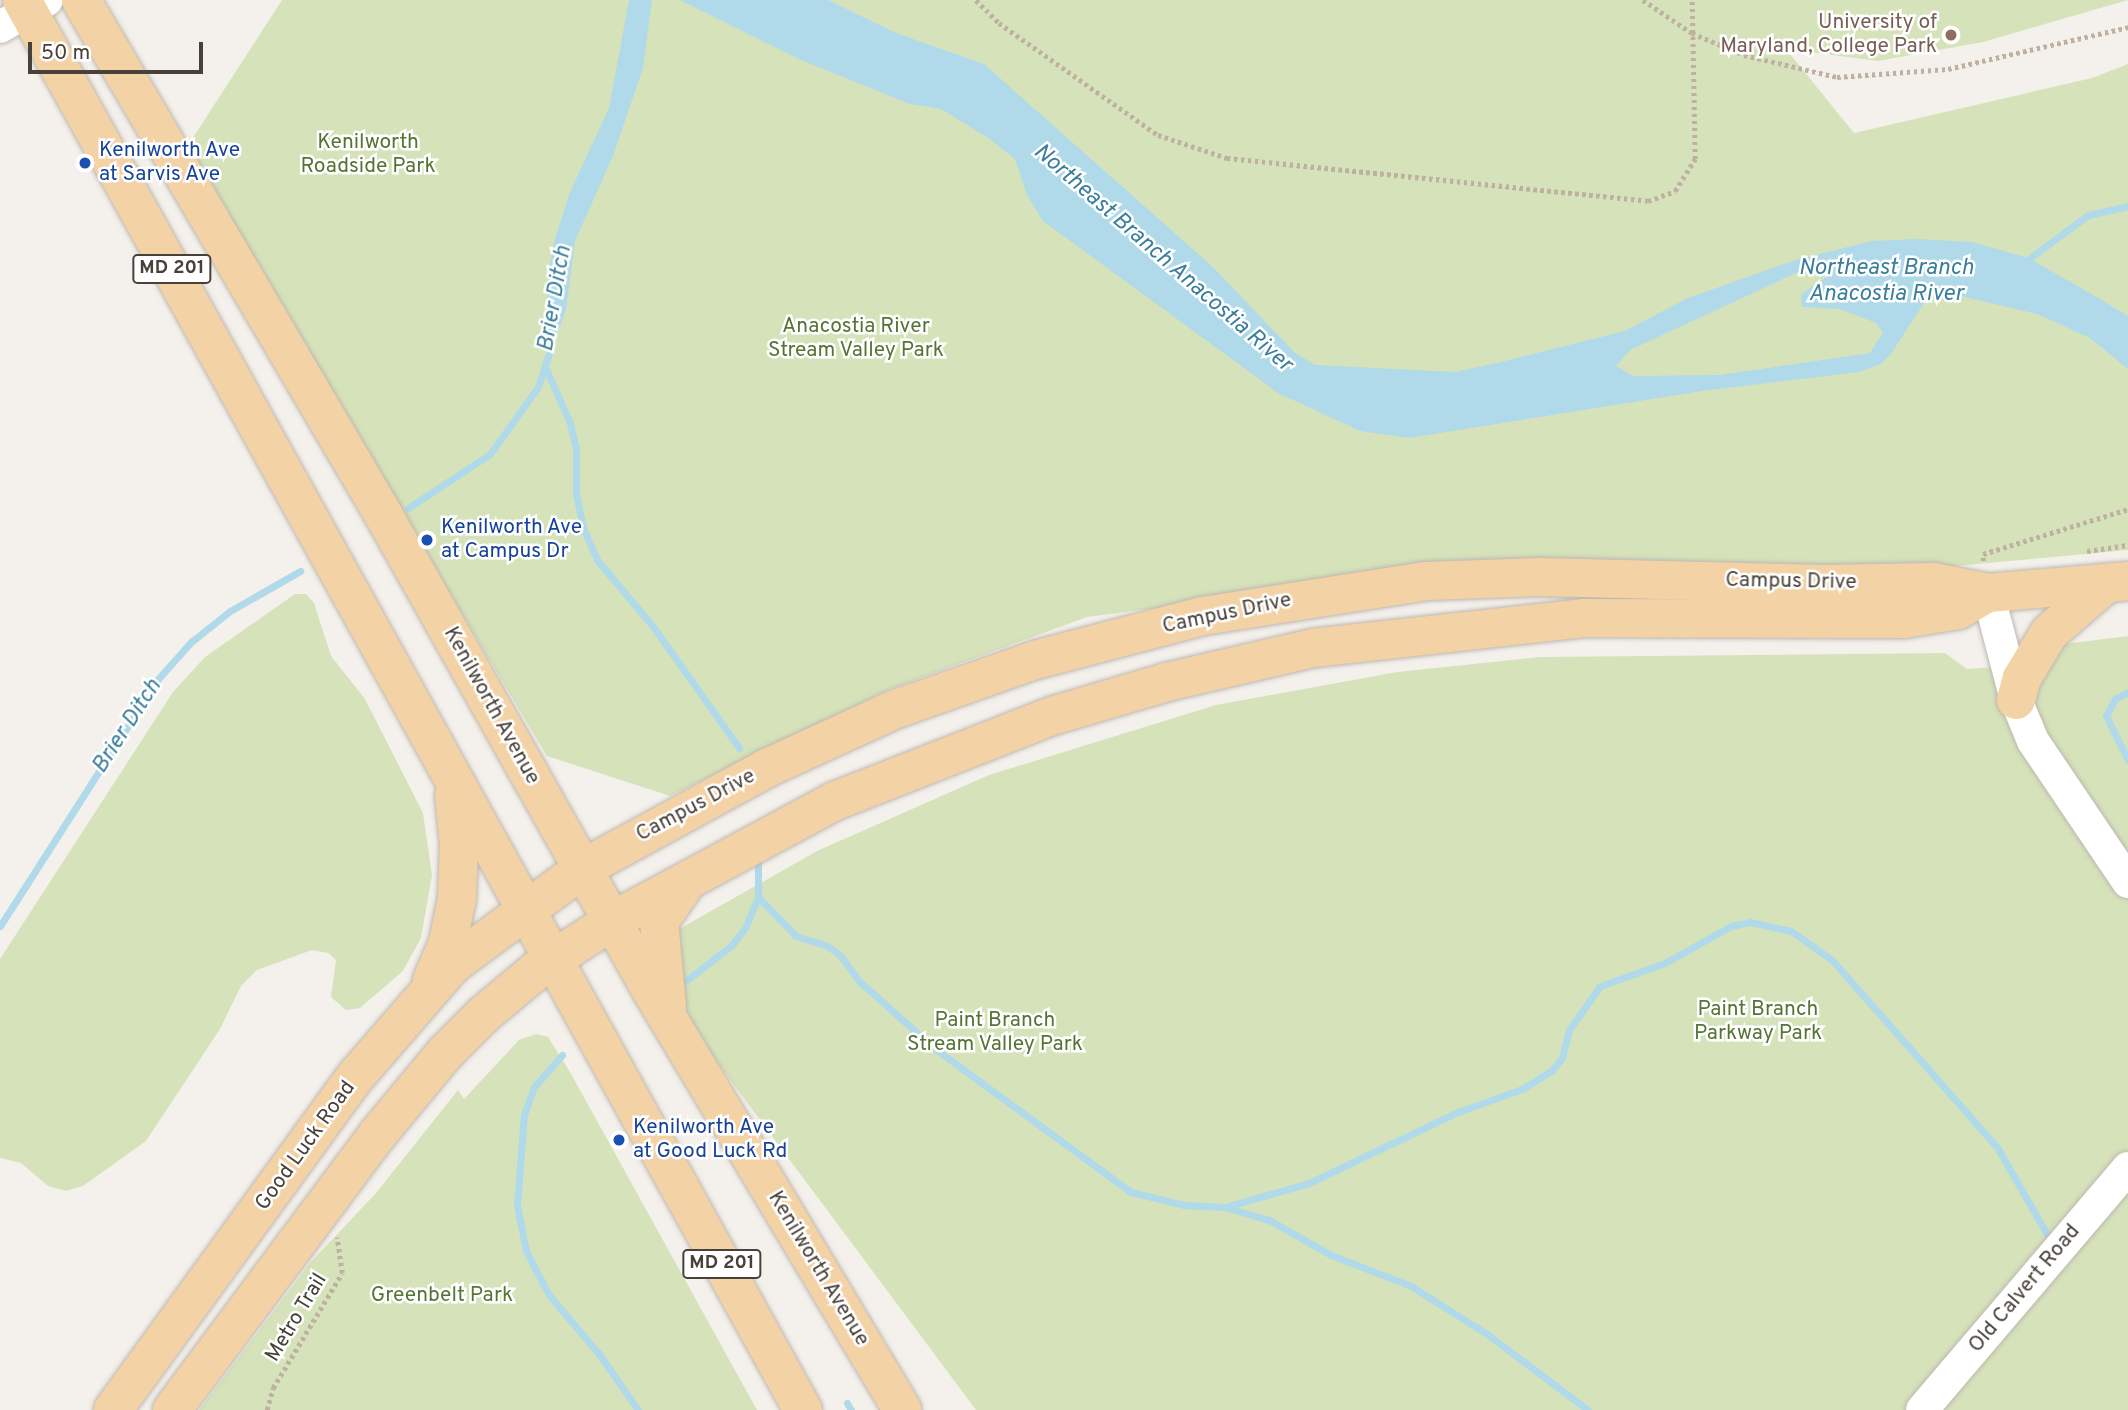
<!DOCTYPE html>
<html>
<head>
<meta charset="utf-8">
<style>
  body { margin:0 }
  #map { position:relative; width:2128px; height:1410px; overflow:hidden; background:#f4f1ec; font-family:Overpass,sans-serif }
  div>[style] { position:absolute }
  .green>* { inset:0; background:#d6e3ba }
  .water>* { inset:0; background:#b0d9e9 }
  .stream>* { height:7px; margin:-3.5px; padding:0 3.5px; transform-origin:3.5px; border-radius:3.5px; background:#b0d9e9 }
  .path>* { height:4.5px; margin-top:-2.25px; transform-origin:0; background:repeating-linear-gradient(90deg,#bfb1a2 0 3.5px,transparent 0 7px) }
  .roads { filter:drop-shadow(0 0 2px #bfb7b0) drop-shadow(0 0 2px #bfb7b0) }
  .minor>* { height:32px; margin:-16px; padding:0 16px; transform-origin:16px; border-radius:16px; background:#fff }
  .major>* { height:38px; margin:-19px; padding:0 19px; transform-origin:19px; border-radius:19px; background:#f3d3a6 }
  .dots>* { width:19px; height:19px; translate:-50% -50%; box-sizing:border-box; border:4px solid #fff; border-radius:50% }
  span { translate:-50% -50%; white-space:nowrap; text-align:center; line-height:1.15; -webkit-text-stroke:5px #fff; paint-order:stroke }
  .shield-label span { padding:2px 5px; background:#fff; border:2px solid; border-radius:5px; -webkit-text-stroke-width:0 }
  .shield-label { font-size:19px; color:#48413a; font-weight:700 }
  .education-label { font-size:21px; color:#785e54 }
  .right { translate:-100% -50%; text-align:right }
  .park-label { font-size:21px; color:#547433 }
  .transit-label { font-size:21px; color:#164399 }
  .left { translate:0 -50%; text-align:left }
  .street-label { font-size:21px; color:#48413a }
  .water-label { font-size:23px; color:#3a7e9a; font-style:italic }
  .scale { position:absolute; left:28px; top:42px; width:175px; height:32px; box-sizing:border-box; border:4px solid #48413a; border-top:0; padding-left:9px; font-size:21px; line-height:24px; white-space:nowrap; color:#48413a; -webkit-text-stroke:5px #fff; paint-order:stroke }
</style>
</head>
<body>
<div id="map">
  <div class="green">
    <i style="clip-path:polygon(282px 0,2128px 0,1983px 42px,1878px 61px,1786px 49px,1854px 133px,2092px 78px,2128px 64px,2128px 550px,1946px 567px,1530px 560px,1087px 617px,890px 689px,670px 796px,547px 756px,185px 150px)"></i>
    <i style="clip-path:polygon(295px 594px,306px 594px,314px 603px,331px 656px,365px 699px,423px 813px,432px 875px,421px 938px,403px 971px,360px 1008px,346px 1010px,331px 997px,336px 960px,328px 953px,312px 950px,257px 970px,241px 986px,220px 1029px,146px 1141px,83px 1186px,66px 1191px,48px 1186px,21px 1163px,0 1158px,0 959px,173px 692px,205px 657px)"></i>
    <i style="clip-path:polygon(2128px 636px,2128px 1410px,976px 1410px,655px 979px,658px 941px,817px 851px,989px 775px,1216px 705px,1397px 672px,1540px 657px,1945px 653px,1967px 669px,2051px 663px,2064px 644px)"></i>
    <i style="clip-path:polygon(536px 1034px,548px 1037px,570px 1072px,757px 1410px,199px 1410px,310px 1263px,376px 1193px,458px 1090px,464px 1099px,519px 1040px)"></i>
  </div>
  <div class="water">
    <i style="clip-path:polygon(629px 0,652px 0,643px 68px,613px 156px,575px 241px,566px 310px,547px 361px,547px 285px,554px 242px,570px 192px,609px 108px)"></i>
    <i style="clip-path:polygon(evenodd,680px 0,828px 0,896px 33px,984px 64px,1214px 268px,1294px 352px,1315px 365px,1455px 372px,1497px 363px,1625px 331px,1686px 299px,1795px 260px,1872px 241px,1916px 239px,1972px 242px,2028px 258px,2095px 296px,2128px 316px,2128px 369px,2090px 338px,2037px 314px,1956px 295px,1926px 300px,1891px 354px,1881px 364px,1859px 372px,1702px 391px,1409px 438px,1360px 431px,1278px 393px,1043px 221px,1027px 195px,1015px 159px,990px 139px,941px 109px,910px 104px,801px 60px,680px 0,1831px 261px,1834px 266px,1824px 279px,1801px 294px,1802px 307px,1840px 309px,1876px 323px,1883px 333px,1870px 353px,1720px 375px,1633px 376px,1616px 366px,1630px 350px,1811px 266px,1831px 261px)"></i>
  </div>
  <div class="stream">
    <i style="left:2023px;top:263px;width:81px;rotate:-36.4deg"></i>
    <i style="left:2088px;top:215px;width:41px;rotate:-12.7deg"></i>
    <i style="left:545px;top:367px;width:61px;rotate:65.9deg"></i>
    <i style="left:570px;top:423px;width:26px;rotate:77deg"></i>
    <i style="left:576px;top:448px;width:46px;rotate:90deg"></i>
    <i style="left:576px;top:494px;width:35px;rotate:78deg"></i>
    <i style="left:583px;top:528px;width:35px;rotate:66deg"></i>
    <i style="left:597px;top:560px;width:85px;rotate:49.8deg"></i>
    <i style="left:652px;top:625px;width:151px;rotate:54.7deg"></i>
    <i style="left:408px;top:508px;width:98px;rotate:-33.4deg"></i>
    <i style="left:490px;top:454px;width:82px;rotate:-54.4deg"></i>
    <i style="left:538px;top:387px;width:36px;rotate:-72deg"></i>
    <i style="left:2128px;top:692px;width:15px;rotate:152deg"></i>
    <i style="left:2115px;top:699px;width:19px;rotate:118deg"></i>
    <i style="left:2106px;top:716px;width:49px;rotate:63.4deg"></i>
    <i style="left:758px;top:897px;width:54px;rotate:45.7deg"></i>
    <i style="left:796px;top:936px;width:31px;rotate:17deg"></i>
    <i style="left:826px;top:945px;width:17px;rotate:36deg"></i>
    <i style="left:840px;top:955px;width:32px;rotate:54deg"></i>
    <i style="left:859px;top:981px;width:101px;rotate:41.8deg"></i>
    <i style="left:934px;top:1048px;width:244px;rotate:36.2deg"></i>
    <i style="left:1131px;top:1192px;width:55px;rotate:13.8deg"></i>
    <i style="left:1184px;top:1205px;width:41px;rotate:2.8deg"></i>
    <i style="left:1225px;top:1207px;width:46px;rotate:16.5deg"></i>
    <i style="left:1269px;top:1220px;width:71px;rotate:29.4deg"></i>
    <i style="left:1331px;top:1255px;width:86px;rotate:21.2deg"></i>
    <i style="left:1411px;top:1286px;width:90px;rotate:32.3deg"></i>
    <i style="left:1487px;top:1334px;width:126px;rotate:37deg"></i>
    <i style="left:0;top:926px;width:293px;rotate:-57.4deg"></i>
    <i style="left:158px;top:679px;width:50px;rotate:-48.3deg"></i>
    <i style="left:191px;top:642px;width:50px;rotate:-38.5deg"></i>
    <i style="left:230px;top:611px;width:81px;rotate:-29.7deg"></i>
    <i style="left:687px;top:980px;width:57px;rotate:-37.9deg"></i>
    <i style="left:732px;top:945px;width:21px;rotate:-53deg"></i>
    <i style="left:745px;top:928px;width:34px;rotate:-67deg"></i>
    <i style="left:758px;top:897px;width:34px;rotate:-90deg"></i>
    <i style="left:562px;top:1055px;width:43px;rotate:131.2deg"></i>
    <i style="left:534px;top:1087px;width:29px;rotate:110deg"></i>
    <i style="left:524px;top:1114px;width:91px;rotate:94.4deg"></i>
    <i style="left:517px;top:1205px;width:47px;rotate:78.9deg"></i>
    <i style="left:526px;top:1251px;width:50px;rotate:62.4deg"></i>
    <i style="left:549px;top:1295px;width:77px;rotate:49.7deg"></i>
    <i style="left:599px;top:1354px;width:68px;rotate:55.1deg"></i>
    <i style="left:1225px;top:1207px;width:87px;rotate:-15.9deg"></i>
    <i style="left:1309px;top:1183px;width:165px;rotate:-25.5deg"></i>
    <i style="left:1458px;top:1112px;width:68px;rotate:-19.8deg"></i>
    <i style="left:1522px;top:1089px;width:36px;rotate:-32deg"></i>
    <i style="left:1552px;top:1070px;width:16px;rotate:-50deg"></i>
    <i style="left:1562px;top:1058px;width:29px;rotate:-76deg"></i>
    <i style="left:1569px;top:1030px;width:54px;rotate:-54.8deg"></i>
    <i style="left:1600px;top:986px;width:69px;rotate:-19.5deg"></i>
    <i style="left:1665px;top:963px;width:76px;rotate:-29.3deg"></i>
    <i style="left:1731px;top:926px;width:19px;rotate:-12deg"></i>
    <i style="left:1750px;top:922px;width:42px;rotate:12.4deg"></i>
    <i style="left:1791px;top:931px;width:50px;rotate:35.3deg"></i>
    <i style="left:1832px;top:960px;width:249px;rotate:48.6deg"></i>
    <i style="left:1997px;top:1147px;width:103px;rotate:60.2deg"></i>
    <i style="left:847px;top:1403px;width:8px;rotate:60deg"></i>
  </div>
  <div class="path">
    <i style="left:976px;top:0;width:33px;rotate:45deg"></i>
    <i style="left:999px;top:23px;width:194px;rotate:35.2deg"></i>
    <i style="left:1158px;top:135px;width:73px;rotate:18.4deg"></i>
    <i style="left:1227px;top:158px;width:423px;rotate:5.8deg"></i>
    <i style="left:1648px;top:201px;width:29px;rotate:-20deg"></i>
    <i style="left:1675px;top:191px;width:38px;rotate:-58deg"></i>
    <i style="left:1695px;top:159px;width:159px;rotate:-91.1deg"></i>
    <i style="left:1643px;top:0;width:59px;rotate:34deg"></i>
    <i style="left:1692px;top:33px;width:56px;rotate:22.9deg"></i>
    <i style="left:1744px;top:55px;width:96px;rotate:13.3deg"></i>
    <i style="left:1837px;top:77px;width:111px;rotate:-4.1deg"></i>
    <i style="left:1948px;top:69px;width:185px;rotate:-13.1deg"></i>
    <i style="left:2087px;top:551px;width:41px;rotate:-8.3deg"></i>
    <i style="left:1983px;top:561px;width:7px;rotate:-90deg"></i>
    <i style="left:1983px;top:554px;width:152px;rotate:-17.2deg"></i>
    <i style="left:267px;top:1410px;width:23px;rotate:-75deg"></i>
    <i style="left:273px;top:1388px;width:134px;rotate:-59deg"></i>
    <i style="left:342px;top:1273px;width:36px;rotate:-98deg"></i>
  </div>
  <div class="roads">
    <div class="minor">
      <i style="left:0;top:27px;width:54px;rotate:-29.9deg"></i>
      <i style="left:1988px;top:593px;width:111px;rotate:75.3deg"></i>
      <i style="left:2016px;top:700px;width:44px;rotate:67.5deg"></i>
      <i style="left:2033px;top:741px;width:170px;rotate:56deg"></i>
      <i style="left:1922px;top:1410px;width:318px;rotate:-49.6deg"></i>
    </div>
    <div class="major">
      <i style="left:22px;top:0;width:1612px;rotate:61.02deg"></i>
      <i style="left:81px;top:0;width:596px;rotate:59.56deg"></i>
      <i style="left:383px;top:514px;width:546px;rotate:60.62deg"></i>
      <i style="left:651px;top:990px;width:489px;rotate:59.1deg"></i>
      <i style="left:2016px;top:700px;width:23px;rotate:-75deg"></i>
      <i style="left:2022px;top:678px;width:52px;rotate:-59deg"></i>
      <i style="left:2049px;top:633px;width:77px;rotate:-40.8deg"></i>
      <i style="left:432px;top:980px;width:40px;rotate:-66.6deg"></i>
      <i style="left:448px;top:943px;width:46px;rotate:-78.7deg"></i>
      <i style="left:457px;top:898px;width:54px;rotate:-87.9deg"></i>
      <i style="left:459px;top:844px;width:48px;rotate:-95.9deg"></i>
      <i style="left:667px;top:1006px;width:84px;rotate:-95.4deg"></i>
      <i style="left:659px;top:922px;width:47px;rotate:-55.3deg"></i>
      <i style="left:113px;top:1410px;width:413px;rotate:-54deg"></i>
      <i style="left:356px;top:1076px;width:147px;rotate:-49.1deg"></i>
      <i style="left:452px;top:965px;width:162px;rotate:-36.4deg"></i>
      <i style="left:582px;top:869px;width:211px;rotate:-28.6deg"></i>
      <i style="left:767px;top:768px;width:142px;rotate:-24.6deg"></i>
      <i style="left:896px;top:709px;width:147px;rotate:-19.4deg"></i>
      <i style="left:1035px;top:660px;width:174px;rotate:-14.7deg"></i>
      <i style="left:1203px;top:616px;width:227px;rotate:-8.9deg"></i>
      <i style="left:1427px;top:581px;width:112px;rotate:-2deg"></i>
      <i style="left:1539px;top:577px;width:284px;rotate:1.4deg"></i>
      <i style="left:1823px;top:584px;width:111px;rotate:-1deg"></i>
      <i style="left:1934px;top:582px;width:55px;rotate:11.5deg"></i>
      <i style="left:1988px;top:593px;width:141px;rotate:-4.9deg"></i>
      <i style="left:172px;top:1410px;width:343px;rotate:-53.3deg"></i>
      <i style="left:377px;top:1135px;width:107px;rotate:-50.3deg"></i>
      <i style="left:445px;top:1053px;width:54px;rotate:-45deg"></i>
      <i style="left:483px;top:1015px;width:72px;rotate:-39.9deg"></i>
      <i style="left:538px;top:969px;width:88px;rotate:-33deg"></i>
      <i style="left:612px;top:921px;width:253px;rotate:-28.3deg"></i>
      <i style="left:835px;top:801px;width:236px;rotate:-21.4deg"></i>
      <i style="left:1055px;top:715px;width:117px;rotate:-16.4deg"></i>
      <i style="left:1167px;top:682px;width:150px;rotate:-13.1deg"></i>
      <i style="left:1313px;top:648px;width:272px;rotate:-6.3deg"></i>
      <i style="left:1583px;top:618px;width:321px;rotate:0.2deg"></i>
      <i style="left:1904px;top:619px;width:55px;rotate:-9.5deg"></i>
      <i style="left:1958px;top:610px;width:34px;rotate:-30deg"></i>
    </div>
  </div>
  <div class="dots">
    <i style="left:1951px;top:35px;background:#8d6e63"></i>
    <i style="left:85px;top:163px;background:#1a4fb4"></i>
    <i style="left:427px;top:540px;background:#1a4fb4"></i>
    <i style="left:619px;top:1140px;background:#1a4fb4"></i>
  </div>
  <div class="shield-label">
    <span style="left:172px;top:269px">MD 201</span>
    <span style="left:722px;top:1264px">MD 201</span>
  </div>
  <div class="education-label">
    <span class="right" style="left:1937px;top:35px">University of<br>Maryland, College Park</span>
  </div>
  <div class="park-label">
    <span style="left:368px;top:155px">Kenilworth<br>Roadside Park</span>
    <span style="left:856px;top:339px">Anacostia River<br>Stream Valley Park</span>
    <span style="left:1758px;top:1022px">Paint Branch<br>Parkway Park</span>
    <span style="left:995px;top:1033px">Paint Branch<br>Stream Valley Park</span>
    <span style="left:442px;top:1296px">Greenbelt Park</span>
  </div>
  <div class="transit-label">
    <span class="left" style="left:99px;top:163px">Kenilworth Ave<br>at Sarvis Ave</span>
    <span class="left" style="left:441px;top:540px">Kenilworth Ave<br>at Campus Dr</span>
    <span class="left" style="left:633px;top:1140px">Kenilworth Ave<br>at Good Luck Rd</span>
  </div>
  <div class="street-label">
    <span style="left:1791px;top:582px;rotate:1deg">Campus Drive</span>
    <span style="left:1227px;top:614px;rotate:-12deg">Campus Drive</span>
    <span style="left:491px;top:706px;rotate:61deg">Kenilworth Avenue</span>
    <span style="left:696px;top:806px;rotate:-28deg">Campus Drive</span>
    <span style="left:306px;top:1146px;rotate:-54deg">Good Luck Road</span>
    <span style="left:818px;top:1269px;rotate:59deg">Kenilworth Avenue</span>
    <span style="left:2025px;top:1289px;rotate:-50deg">Old Calvert Road</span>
    <span style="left:297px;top:1318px;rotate:-59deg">Metro Trail</span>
  </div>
  <div class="water-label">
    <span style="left:1162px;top:259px;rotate:41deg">Northeast Branch Anacostia River</span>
    <span style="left:1886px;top:282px">Northeast Branch<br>Anacostia River</span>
    <span style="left:556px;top:299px;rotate:-80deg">Brier Ditch</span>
    <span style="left:128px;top:727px;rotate:-57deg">Brier Ditch</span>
  </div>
  <div class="scale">50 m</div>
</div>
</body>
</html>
